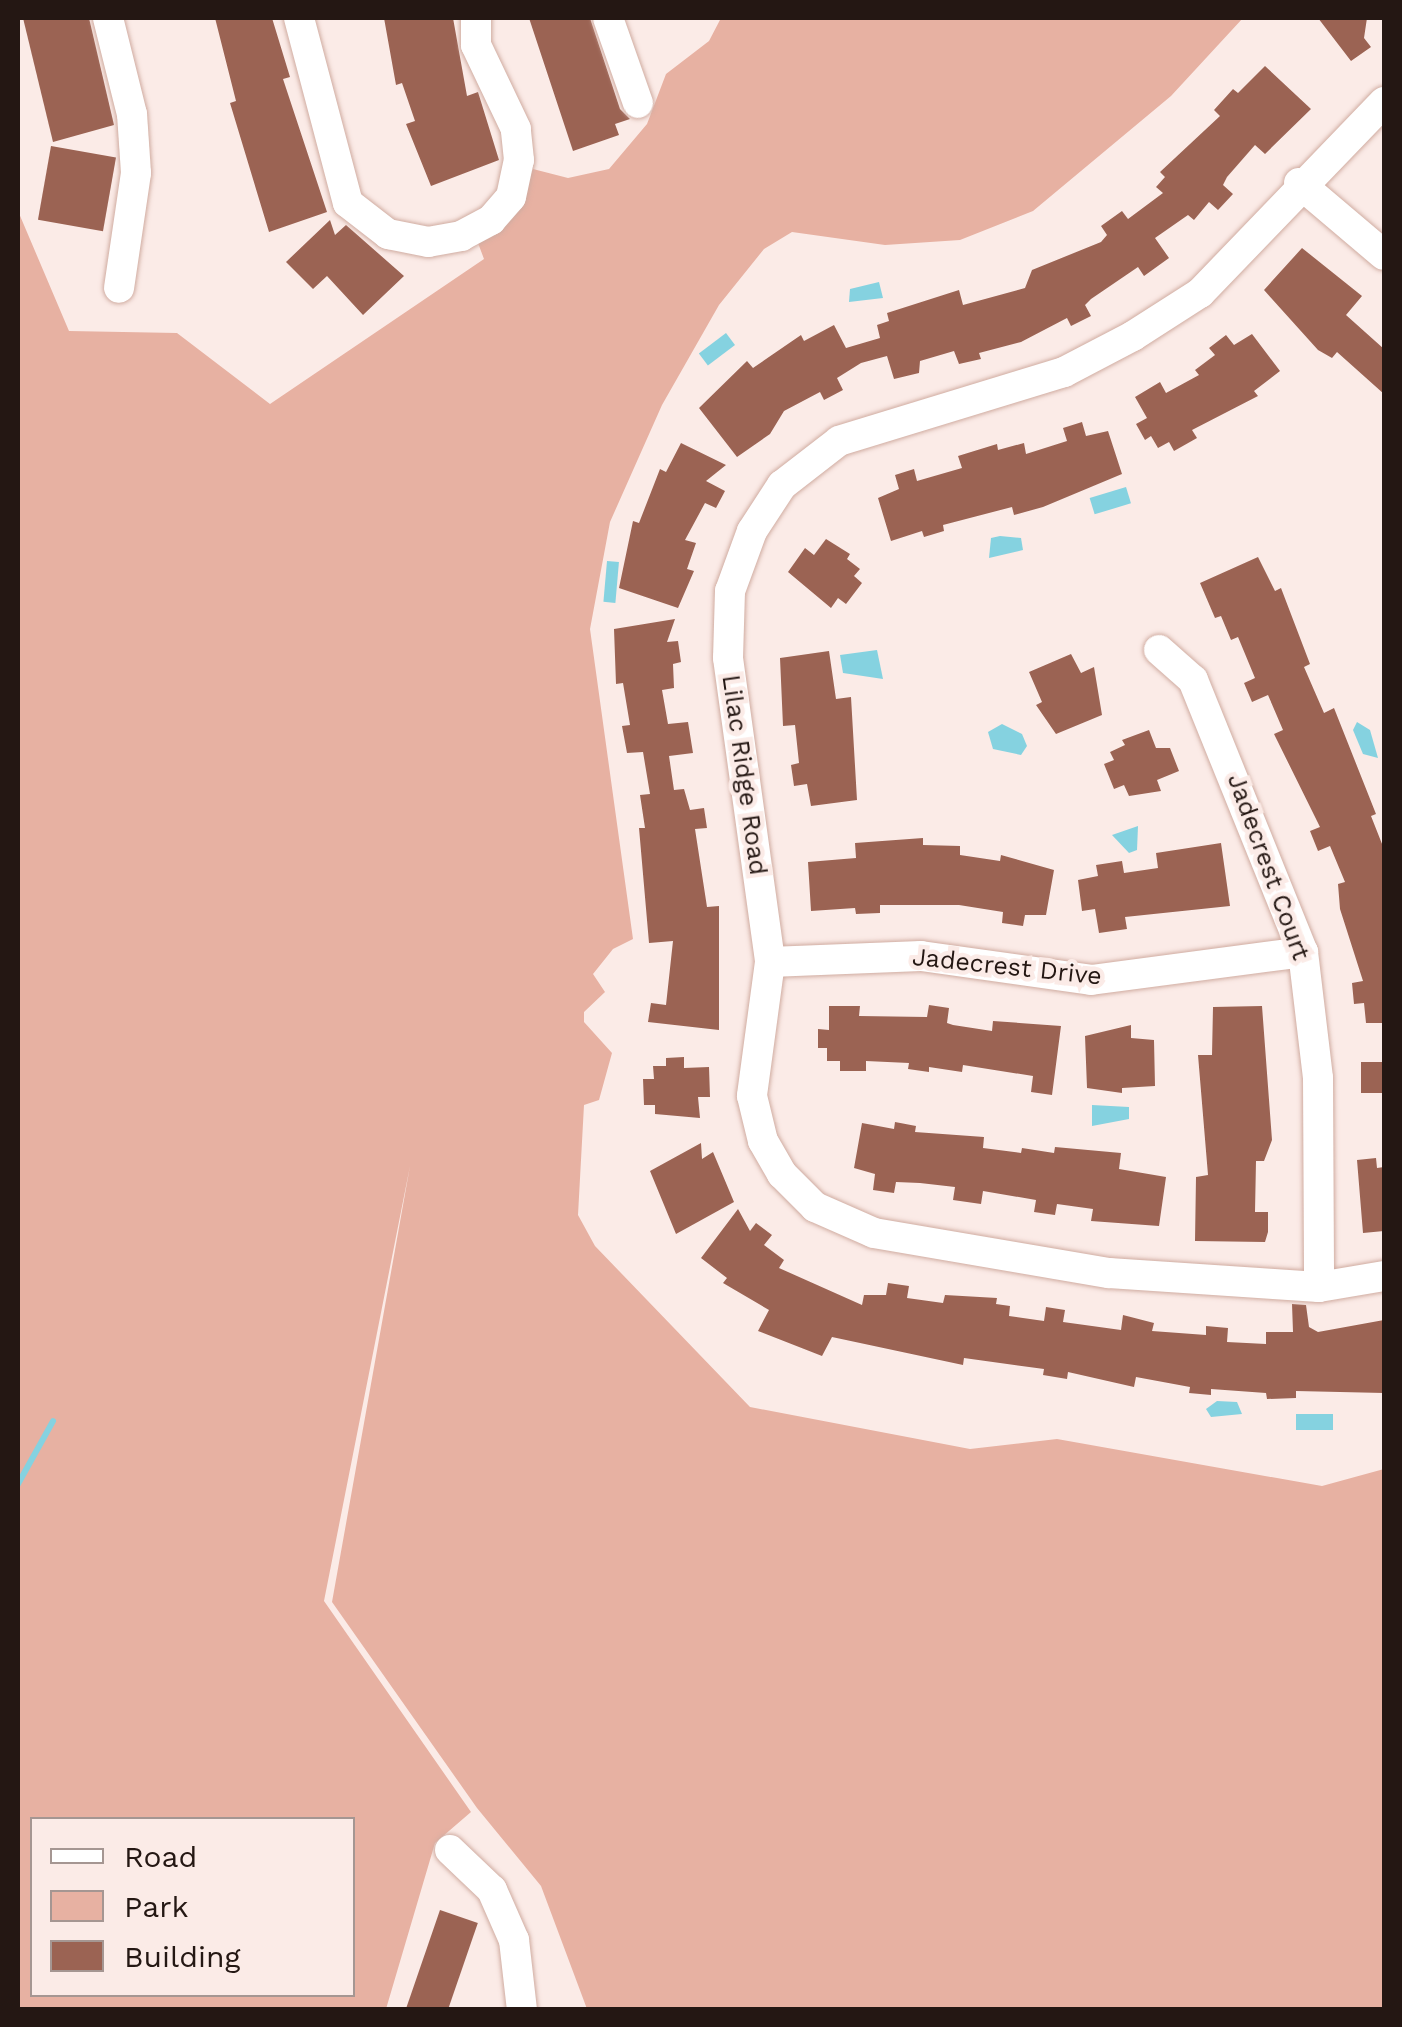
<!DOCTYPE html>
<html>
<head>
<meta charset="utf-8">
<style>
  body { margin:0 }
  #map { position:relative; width:1402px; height:2027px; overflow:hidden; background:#fbebe7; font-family:"Work Sans",sans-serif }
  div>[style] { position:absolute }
  .green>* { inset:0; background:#e7b1a2 }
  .water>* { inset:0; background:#85d2e0; transform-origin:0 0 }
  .stream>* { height:6px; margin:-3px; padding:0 3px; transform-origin:3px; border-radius:3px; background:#85d2e0 }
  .building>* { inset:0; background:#9b6353; transform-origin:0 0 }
  .roads { filter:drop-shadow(0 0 2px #d0aca1) drop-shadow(0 0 2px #d0aca1) }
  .minor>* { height:30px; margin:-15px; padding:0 15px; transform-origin:15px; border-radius:15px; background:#fff }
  span { translate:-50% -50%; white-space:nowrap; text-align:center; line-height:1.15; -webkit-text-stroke:9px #fbebe7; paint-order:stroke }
  .street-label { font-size:25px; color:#241713 }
  .frame { position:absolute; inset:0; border:20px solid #241713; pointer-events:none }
  .legend { position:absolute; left:30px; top:1817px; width:325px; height:180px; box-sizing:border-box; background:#fbebe7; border:2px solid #a59692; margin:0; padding:12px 18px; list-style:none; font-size:30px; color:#241713 }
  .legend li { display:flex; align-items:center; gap:20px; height:50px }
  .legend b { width:50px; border:2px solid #a59692 }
</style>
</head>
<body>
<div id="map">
  <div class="green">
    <i style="clip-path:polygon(evenodd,721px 18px,1243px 18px,1171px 96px,1033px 211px,960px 240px,885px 245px,792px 232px,764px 249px,719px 305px,662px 405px,610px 522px,590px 629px,633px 939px,613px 949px,593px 974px,605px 992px,584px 1012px,584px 1022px,612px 1053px,599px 1100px,584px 1105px,578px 1215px,595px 1246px,750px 1407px,970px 1449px,1057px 1439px,1322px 1486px,1384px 1469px,1384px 2009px,587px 2009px,541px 1886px,477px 1808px,332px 1602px,410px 1166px,324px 1601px,471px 1812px,435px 1843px,386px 2009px,18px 2009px,18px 211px,69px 331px,177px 333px,270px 404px,484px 259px,478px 243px,509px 222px,533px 169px,568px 178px,609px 169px,647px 124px,666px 74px,709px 41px,721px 18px,32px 1820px,352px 1820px,352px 1994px,32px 1994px,32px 1820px)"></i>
  </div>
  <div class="water">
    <i style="clip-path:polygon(879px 282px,883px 298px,849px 302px,850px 289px)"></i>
    <i style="left:726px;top:333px;width:15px;height:34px;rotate:53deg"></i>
    <i style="left:1126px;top:487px;width:17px;height:38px;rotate:73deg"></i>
    <i style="clip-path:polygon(1000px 536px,1021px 538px,1023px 550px,989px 558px,991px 538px)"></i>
    <i style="left:607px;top:561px;width:12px;height:41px;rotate:5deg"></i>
    <i style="clip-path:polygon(877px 650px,883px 679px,843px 673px,840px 655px)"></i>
    <i style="clip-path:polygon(1357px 722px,1370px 730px,1378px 758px,1363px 754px,1353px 730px)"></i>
    <i style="clip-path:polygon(1002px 724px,1022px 734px,1027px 746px,1021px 755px,993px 749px,988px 732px)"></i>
    <i style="clip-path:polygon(1138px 826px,1137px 850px,1129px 853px,1112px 835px)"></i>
    <i style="clip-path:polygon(1092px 1105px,1129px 1107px,1129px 1119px,1092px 1126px)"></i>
    <i style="clip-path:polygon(1217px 1401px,1237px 1402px,1242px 1414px,1211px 1417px,1206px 1409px)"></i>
    <i style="left:1333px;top:1414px;width:16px;height:37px;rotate:90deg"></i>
  </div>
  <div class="stream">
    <i style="left:18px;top:1484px;width:72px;rotate:-60.9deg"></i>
  </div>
  <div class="building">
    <i style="clip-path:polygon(23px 18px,89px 18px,114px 125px,53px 142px)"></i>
    <i style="clip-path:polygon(215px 18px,272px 18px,290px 77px,283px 79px,327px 212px,269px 232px,230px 103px,236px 101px)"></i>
    <i style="clip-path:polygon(384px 18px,453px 18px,467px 96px,478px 92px,499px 160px,431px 186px,406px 124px,415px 121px,402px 83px,396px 85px)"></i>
    <i style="clip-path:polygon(529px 18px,590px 18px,620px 109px,630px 119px,615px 124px,619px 135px,573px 151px)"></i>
    <i style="clip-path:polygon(1318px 18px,1367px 18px,1364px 38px,1371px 47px,1351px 61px)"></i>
    <i style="clip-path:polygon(1265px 66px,1311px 109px,1265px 154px,1255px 145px,1227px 177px,1223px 185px,1233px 194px,1218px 210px,1209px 202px,1194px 220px,1188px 215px,1155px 238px,1169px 258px,1144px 276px,1138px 267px,1091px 299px,1085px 305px,1091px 316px,1071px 326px,1067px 318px,1021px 342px,979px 353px,981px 359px,959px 364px,954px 351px,920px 361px,919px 373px,894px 379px,887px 356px,861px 363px,837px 378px,843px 390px,824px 400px,820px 392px,784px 411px,770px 434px,737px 457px,699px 408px,747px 361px,753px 368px,801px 335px,804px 341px,834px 325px,846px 348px,880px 338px,877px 325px,889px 321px,887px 313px,959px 290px,963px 305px,1025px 288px,1032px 270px,1101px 242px,1107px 235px,1101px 226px,1122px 211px,1128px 219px,1163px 193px,1156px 187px,1165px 177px,1160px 172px,1220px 116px,1214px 110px,1233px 89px,1238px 93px)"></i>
    <i style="left:51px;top:146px;width:66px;height:75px;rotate:10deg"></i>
    <i style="clip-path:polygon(330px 220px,335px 235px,346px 225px,404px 276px,363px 315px,327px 276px,313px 289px,286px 262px)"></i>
    <i style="clip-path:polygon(1302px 248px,1362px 296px,1346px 315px,1384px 349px,1384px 394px,1337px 352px,1332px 358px,1318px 350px,1264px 290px)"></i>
    <i style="clip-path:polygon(1252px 334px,1280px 371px,1254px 391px,1258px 396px,1192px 430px,1197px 438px,1174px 451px,1169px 442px,1158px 448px,1151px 436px,1145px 440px,1136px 424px,1147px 418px,1135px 397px,1160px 382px,1166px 393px,1199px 375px,1195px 370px,1215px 355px,1209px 348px,1226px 335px,1234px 345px)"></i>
    <i style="clip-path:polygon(1082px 422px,1086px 436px,1108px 431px,1122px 474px,1043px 507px,1014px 515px,1012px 507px,943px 525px,944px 531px,924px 537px,922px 531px,891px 541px,878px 498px,899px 489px,895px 475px,914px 469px,917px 481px,962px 468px,958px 456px,997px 444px,998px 450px,1024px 443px,1026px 454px,1067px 441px,1063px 428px)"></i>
    <i style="clip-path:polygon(681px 443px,726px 465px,706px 481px,725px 491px,716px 508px,705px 503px,685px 540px,696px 543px,687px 569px,694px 571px,678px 608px,619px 588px,633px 521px,639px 523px,660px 469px,666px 472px)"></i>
    <i style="clip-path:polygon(826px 539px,850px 554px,847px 559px,860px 569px,854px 576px,862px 583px,846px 604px,838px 598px,831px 608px,788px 572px,805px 548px,814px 555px)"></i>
    <i style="clip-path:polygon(1258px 557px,1275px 591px,1281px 588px,1310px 664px,1304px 667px,1324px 713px,1334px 708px,1376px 814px,1371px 816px,1384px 849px,1384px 1023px,1366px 1023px,1364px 1003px,1354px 1004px,1352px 983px,1363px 981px,1340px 909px,1338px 884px,1345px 882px,1330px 846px,1318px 851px,1310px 831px,1320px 827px,1274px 734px,1283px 730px,1268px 695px,1252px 702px,1244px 683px,1255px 678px,1238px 637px,1231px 640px,1221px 616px,1215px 618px,1200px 583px)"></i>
    <i style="clip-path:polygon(675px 619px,667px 642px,678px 641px,681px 662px,673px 664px,674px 688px,662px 690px,668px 724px,688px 722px,693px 753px,669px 756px,674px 790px,684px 789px,690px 810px,704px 808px,707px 828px,695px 829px,707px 907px,719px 906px,719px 1030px,648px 1022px,651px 1003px,666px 1005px,673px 941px,649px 943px,639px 828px,645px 828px,640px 795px,650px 794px,643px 752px,627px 753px,622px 726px,630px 725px,623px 683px,616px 684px,614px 629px)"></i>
    <i style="clip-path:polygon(829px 651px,836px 699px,851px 697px,857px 800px,811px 806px,807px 784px,794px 786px,791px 765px,799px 763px,795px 725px,783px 726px,780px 658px)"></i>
    <i style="clip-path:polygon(1071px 654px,1081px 673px,1094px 667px,1102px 715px,1056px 734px,1036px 705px,1042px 702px,1029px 672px)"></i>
    <i style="clip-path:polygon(1149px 730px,1156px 748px,1170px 748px,1179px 771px,1157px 780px,1161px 791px,1129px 796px,1124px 785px,1114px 789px,1104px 764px,1114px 760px,1110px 752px,1125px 745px,1122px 740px)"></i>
    <i style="clip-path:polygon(923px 838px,923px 845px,960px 846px,960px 855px,1000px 861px,1001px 855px,1054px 870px,1046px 915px,1025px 915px,1023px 926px,1002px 923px,1003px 912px,959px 905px,880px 905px,880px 913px,856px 914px,855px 908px,811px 911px,808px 862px,856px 858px,855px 843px)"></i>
    <i style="clip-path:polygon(1221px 843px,1230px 906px,1125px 917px,1127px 929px,1099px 933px,1095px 909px,1082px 911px,1078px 880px,1098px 876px,1096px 865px,1122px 861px,1124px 873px,1158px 868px,1156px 853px)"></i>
    <i style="clip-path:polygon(929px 1005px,949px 1008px,947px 1023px,953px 1025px,992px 1031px,993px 1021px,1061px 1026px,1052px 1095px,1031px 1092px,1033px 1076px,963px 1065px,962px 1072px,929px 1067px,929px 1072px,908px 1069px,909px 1063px,866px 1061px,866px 1071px,840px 1071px,840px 1061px,827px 1061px,827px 1048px,818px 1048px,818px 1029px,829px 1030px,829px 1006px,860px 1006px,859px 1016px,927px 1017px)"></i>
    <i style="clip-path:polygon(1262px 1006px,1272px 1140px,1264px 1161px,1256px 1161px,1255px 1212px,1268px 1212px,1268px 1232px,1265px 1242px,1195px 1241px,1196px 1177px,1208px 1175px,1198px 1055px,1212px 1055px,1213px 1007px)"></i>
    <i style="clip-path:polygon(1131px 1025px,1131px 1038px,1154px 1040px,1155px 1086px,1122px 1088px,1122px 1093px,1087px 1088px,1085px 1036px)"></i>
    <i style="clip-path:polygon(684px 1057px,684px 1068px,709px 1067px,710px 1097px,698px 1097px,700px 1118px,655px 1114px,655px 1105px,644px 1105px,643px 1079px,654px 1079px,653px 1066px,666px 1066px,666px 1058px)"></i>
    <i style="left:1384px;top:1062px;width:31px;height:23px;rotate:90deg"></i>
    <i style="clip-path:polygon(895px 1122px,916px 1126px,915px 1132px,984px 1137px,983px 1148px,1021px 1153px,1022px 1148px,1054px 1153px,1055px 1147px,1121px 1153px,1119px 1169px,1166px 1177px,1159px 1226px,1091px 1221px,1093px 1209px,1057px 1204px,1055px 1215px,1034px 1212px,1036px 1200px,983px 1191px,981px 1204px,953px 1200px,955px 1187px,920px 1183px,896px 1182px,894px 1193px,873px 1190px,875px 1174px,854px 1168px,862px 1123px,894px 1129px)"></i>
    <i style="clip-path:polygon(701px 1143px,702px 1159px,713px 1152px,734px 1202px,676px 1234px,650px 1171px)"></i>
    <i style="clip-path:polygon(1376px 1158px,1377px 1168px,1384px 1167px,1384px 1231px,1363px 1233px,1357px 1160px)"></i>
    <i style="clip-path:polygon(738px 1209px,750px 1231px,756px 1223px,772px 1235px,764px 1245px,784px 1260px,779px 1268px,862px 1305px,864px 1295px,886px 1295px,888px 1283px,909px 1286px,907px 1298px,943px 1303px,945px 1295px,997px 1298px,996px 1304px,1010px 1306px,1009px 1316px,1044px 1321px,1046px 1307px,1065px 1310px,1063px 1322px,1121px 1330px,1123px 1315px,1154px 1323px,1152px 1331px,1206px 1335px,1206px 1326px,1228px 1328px,1227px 1342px,1266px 1344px,1266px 1332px,1293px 1332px,1292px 1304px,1306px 1305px,1309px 1327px,1318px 1332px,1384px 1320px,1384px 1393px,1296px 1391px,1296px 1398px,1267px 1399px,1266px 1393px,1211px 1389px,1211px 1395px,1189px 1393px,1190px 1387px,1136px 1377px,1134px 1387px,1068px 1372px,1067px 1379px,1043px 1375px,1044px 1369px,964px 1358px,963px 1365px,832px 1337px,822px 1356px,758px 1331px,769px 1310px,723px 1283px,727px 1278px,701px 1258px)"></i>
    <i style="left:440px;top:1910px;width:40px;height:105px;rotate:19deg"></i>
  </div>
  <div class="roads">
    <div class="minor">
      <i style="left:108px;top:18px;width:99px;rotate:76deg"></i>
      <i style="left:132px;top:114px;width:59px;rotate:86.1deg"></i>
      <i style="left:136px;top:173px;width:116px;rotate:98.4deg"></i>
      <i style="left:299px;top:18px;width:191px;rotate:75.2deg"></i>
      <i style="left:348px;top:203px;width:51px;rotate:37.8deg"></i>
      <i style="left:388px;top:234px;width:41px;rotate:11.3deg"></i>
      <i style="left:428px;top:242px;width:34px;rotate:-10deg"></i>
      <i style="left:461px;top:236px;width:34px;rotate:-28deg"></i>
      <i style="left:491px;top:220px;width:30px;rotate:-49deg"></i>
      <i style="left:511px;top:197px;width:38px;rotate:-78deg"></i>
      <i style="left:519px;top:160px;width:31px;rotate:-96deg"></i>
      <i style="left:516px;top:129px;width:93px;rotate:-115.5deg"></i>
      <i style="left:476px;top:45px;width:27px;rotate:-90deg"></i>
      <i style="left:608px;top:18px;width:90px;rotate:70.6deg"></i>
      <i style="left:1384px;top:102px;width:265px;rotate:133.9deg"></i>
      <i style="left:1200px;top:293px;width:80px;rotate:147.3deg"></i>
      <i style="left:1133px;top:336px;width:78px;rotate:152.4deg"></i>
      <i style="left:1064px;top:372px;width:235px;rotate:163deg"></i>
      <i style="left:839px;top:441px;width:72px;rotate:142.3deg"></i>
      <i style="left:782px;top:485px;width:55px;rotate:123.1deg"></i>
      <i style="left:752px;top:531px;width:64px;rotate:110.1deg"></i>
      <i style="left:730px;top:591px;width:67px;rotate:91.7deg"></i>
      <i style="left:728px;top:658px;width:307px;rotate:82.1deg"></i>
      <i style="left:770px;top:962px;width:135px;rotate:97.7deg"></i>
      <i style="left:752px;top:1096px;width:46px;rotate:76.3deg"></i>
      <i style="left:763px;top:1141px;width:38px;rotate:60deg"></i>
      <i style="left:782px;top:1174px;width:47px;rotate:45deg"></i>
      <i style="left:815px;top:1207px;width:64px;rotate:23.8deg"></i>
      <i style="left:874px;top:1233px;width:238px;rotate:9.7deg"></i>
      <i style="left:1109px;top:1273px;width:210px;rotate:3.8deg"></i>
      <i style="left:1319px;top:1287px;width:66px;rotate:-9.6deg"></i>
      <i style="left:1299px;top:183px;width:111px;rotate:40.3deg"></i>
      <i style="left:1159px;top:650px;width:45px;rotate:41.4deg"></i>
      <i style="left:1193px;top:680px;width:293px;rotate:68deg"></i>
      <i style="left:1303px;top:952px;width:127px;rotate:83.2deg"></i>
      <i style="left:1318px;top:1078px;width:209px;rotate:89.7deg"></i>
      <i style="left:770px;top:962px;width:151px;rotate:-2.3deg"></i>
      <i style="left:921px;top:956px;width:172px;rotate:8deg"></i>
      <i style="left:1091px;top:980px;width:214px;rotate:-7.5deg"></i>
      <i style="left:450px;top:1850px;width:58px;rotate:43.6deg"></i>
      <i style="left:492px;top:1890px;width:55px;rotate:66.3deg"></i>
      <i style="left:514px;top:1940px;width:70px;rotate:83.5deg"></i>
    </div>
  </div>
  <div class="street-label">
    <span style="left:744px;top:775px;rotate:82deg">Lilac Ridge Road</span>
    <span style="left:1268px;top:867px;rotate:70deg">Jadecrest Court</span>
    <span style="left:1007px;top:967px;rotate:6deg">Jadecrest Drive</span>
  </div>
  <div class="frame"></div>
  <ul class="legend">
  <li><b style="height:12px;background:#fff"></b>Road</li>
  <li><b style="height:28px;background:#e7b1a2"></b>Park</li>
  <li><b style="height:28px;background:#9b6353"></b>Building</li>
  </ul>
</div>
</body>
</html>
